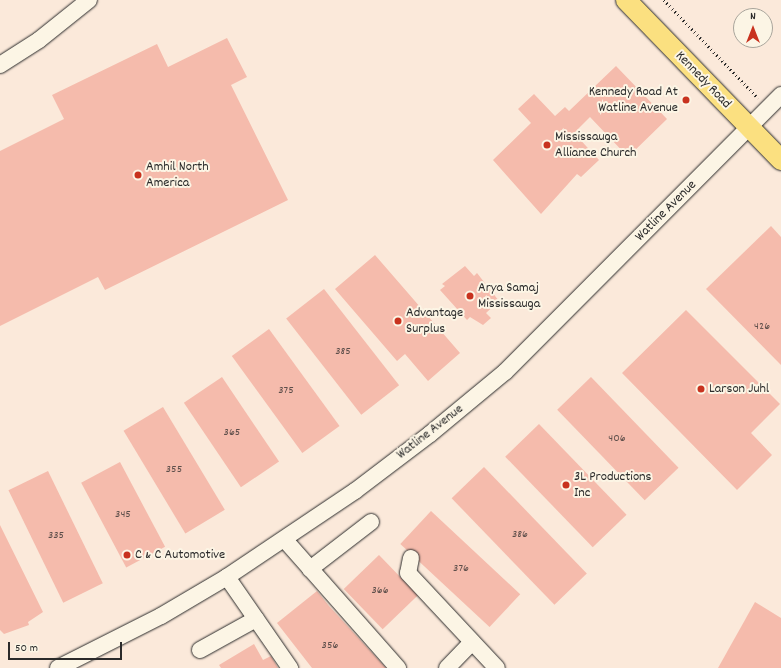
<!DOCTYPE html>
<html>
<head>
<meta charset="utf-8">
<style>
  body { margin:0 }
  #map { position:relative; width:781px; height:668px; overflow:hidden; background:#fbe9da; font-family:Dekko,sans-serif }
  div>[style] { position:absolute }
  .building>* { inset:0; background:#f5bbac; transform-origin:0 0 }
  .path>* { height:2.5px; margin-top:-1.25px; transform-origin:0; background:repeating-linear-gradient(90deg,#2b2b2b 0 1px,transparent 0 4px) }
  .roads { filter:drop-shadow(0 0 1px #2b2b2b) drop-shadow(0 0 1px #2b2b2b) }
  .minor>* { height:16px; margin:-8px; padding:0 8px; transform-origin:8px; border-radius:8px; background:#fcf5e5 }
  .major>* { height:20px; margin:-10px; padding:0 10px; transform-origin:10px; border-radius:10px; background:#fbe080 }
  .dots>* { width:11px; height:11px; translate:-50% -50%; box-sizing:border-box; border:2px solid #fcf5e5; border-radius:50% }
  span { translate:-50% -50%; white-space:nowrap; text-align:center; line-height:1.15; -webkit-text-stroke:4px #fcf5e5; paint-order:stroke }
  .number-label { font-size:12px; color:#5e4f4b }
  .number-label span { -webkit-text-stroke-width:0 }
  .street-label { font-size:14px; color:#2b2b2b }
  .poi-label { font-size:14px; color:#2b2b2b }
  .right { translate:-100% -50%; text-align:right }
  .left { translate:0 -50%; text-align:left }
  .north { position:absolute; left:733px; top:8px; width:40px; height:40px; box-sizing:border-box; background:#fcf5e5; border:1px solid #a8a49b; border-radius:50%; rotate:0deg; font-size:11px; font-weight:700; line-height:16px; text-align:center; color:#2b2b2b }
  .north::after { content:''; display:block; margin:auto; width:14px; height:18px; background:#c8321e; clip-path:polygon(50% 0,100% 100%,50% 72%,0 100%) }
  .scale { position:absolute; left:8px; top:642px; width:114px; height:18px; box-sizing:border-box; border:2px solid #2b2b2b; border-top:0; padding-left:5px; font-size:12px; line-height:14px; white-space:nowrap; color:#2b2b2b; -webkit-text-stroke:3px #fcf5e5; paint-order:stroke }
</style>
</head>
<body>
<div id="map">
  <div class="building">
    <i style="clip-path:polygon(227px 38px,247px 77px,231px 85px,288px 200px,105px 290px,98px 277px,0 326px,0 151px,64px 119px,52px 95px,157px 44px,168px 67px)"></i>
    <i style="clip-path:polygon(616px 66px,667px 119px,628px 157px,590px 117px,574px 133px,599px 160px,581px 177px,577px 174px,541px 214px,493px 160px,531px 123px,518px 109px,534px 94px,555px 116px,565px 107px,569px 111px)"></i>
    <i style="clip-path:polygon(771px 226px,781px 237px,781px 365px,706px 289px)"></i>
    <i style="clip-path:polygon(375px 255px,460px 353px,428px 381px,405px 354px,397px 361px,335px 289px)"></i>
    <i style="clip-path:polygon(465px 266px,474px 276px,477px 273px,499px 301px,486px 313px,491px 318px,483px 325px,470px 317px,467px 320px,440px 290px,445px 286px,442px 284px)"></i>
    <i style="left:324px;top:289px;width:122px;height:48px;rotate:52deg"></i>
    <i style="clip-path:polygon(686px 310px,780px 404px,751px 433px,772px 455px,737px 490px,622px 373px)"></i>
    <i style="left:269px;top:329px;width:120px;height:46px;rotate:54deg"></i>
    <i style="left:222px;top:377px;width:102px;height:46px;rotate:56deg"></i>
    <i style="left:591px;top:377px;width:126px;height:47px;rotate:46deg"></i>
    <i style="left:163px;top:407px;width:120px;height:46px;rotate:59deg"></i>
    <i style="left:539px;top:424px;width:126px;height:47px;rotate:46deg"></i>
    <i style="left:120px;top:462px;width:96px;height:44px;rotate:62deg"></i>
    <i style="left:484px;top:467px;width:148px;height:45px;rotate:46deg"></i>
    <i style="left:48px;top:471px;width:125px;height:44px;rotate:64deg"></i>
    <i style="left:431px;top:511px;width:122px;height:45px;rotate:43deg"></i>
    <i style="clip-path:polygon(0 525px,43px 612px,28px 622px,29px 625px,4px 634px,0 630px)"></i>
    <i style="left:379px;top:555px;width:56px;height:49px;rotate:46deg"></i>
    <i style="clip-path:polygon(317px 591px,329px 606px,386px 668px,312px 668px,277px 623px)"></i>
    <i style="clip-path:polygon(755px 602px,781px 618px,781px 668px,718px 668px)"></i>
    <i style="clip-path:polygon(254px 644px,263px 660px,271px 656px,278px 668px,221px 668px,219px 665px)"></i>
  </div>
  <div class="path">
    <i style="left:664px;top:0;width:136px;rotate:46.2deg"></i>
  </div>
  <div class="roads">
    <div class="minor">
      <i style="left:0;top:65px;width:46px;rotate:-32.7deg"></i>
      <i style="left:39px;top:40px;width:64px;rotate:-38.7deg"></i>
      <i style="left:285px;top:540px;width:171px;rotate:48.6deg"></i>
      <i style="left:411px;top:558px;width:15px;rotate:101deg"></i>
      <i style="left:408px;top:573px;width:130px;rotate:46.9deg"></i>
      <i style="left:310px;top:569px;width:77px;rotate:-37.6deg"></i>
      <i style="left:227px;top:577px;width:111px;rotate:55.3deg"></i>
      <i style="left:200px;top:650px;width:64px;rotate:-29deg"></i>
      <i style="left:58px;top:668px;width:115px;rotate:-26.8deg"></i>
      <i style="left:161px;top:616px;width:77px;rotate:-30.6deg"></i>
      <i style="left:227px;top:577px;width:154px;rotate:-33.9deg"></i>
      <i style="left:355px;top:491px;width:94px;rotate:-37.2deg"></i>
      <i style="left:430px;top:434px;width:97px;rotate:-39.6deg"></i>
      <i style="left:505px;top:372px;width:391px;rotate:-45.1deg"></i>
      <i style="left:447px;top:668px;width:36px;rotate:-46deg"></i>
    </div>
    <div class="major">
      <i style="left:626px;top:0;width:223px;rotate:45.9deg"></i>
    </div>
  </div>
  <div class="dots">
    <i style="left:686px;top:100px;background:#c8321e"></i>
    <i style="left:547px;top:145px;background:#c8321e"></i>
    <i style="left:138px;top:175px;background:#c8321e"></i>
    <i style="left:470px;top:296px;background:#c8321e"></i>
    <i style="left:398px;top:321px;background:#c8321e"></i>
    <i style="left:701px;top:389px;background:#c8321e"></i>
    <i style="left:566px;top:485px;background:#c8321e"></i>
    <i style="left:127px;top:555px;background:#c8321e"></i>
  </div>
  <div class="number-label">
    <span style="left:762px;top:327px">426</span>
    <span style="left:343px;top:352px">385</span>
    <span style="left:286px;top:391px">375</span>
    <span style="left:232px;top:433px">365</span>
    <span style="left:617px;top:439px">406</span>
    <span style="left:174px;top:470px">355</span>
    <span style="left:123px;top:515px">345</span>
    <span style="left:520px;top:535px">386</span>
    <span style="left:56px;top:536px">335</span>
    <span style="left:461px;top:569px">376</span>
    <span style="left:380px;top:591px">366</span>
    <span style="left:330px;top:646px">356</span>
  </div>
  <div class="street-label">
    <span style="left:703px;top:80px;rotate:46deg">Kennedy Road</span>
    <span style="left:666px;top:211px;rotate:-45deg">Watline Avenue</span>
    <span style="left:430px;top:432px;rotate:-38deg">Watline Avenue</span>
  </div>
  <div class="poi-label">
    <span class="right" style="left:678px;top:100px">Kennedy Road At<br>Watline Avenue</span>
    <span class="left" style="left:555px;top:145px">Mississauga<br>Alliance Church</span>
    <span class="left" style="left:146px;top:175px">Amhil North<br>America</span>
    <span class="left" style="left:478px;top:296px">Arya Samaj<br>Mississauga</span>
    <span class="left" style="left:406px;top:321px">Advantage<br>Surplus</span>
    <span class="left" style="left:709px;top:389px">Larson Juhl</span>
    <span class="left" style="left:574px;top:485px">3L Productions<br>Inc</span>
    <span class="left" style="left:135px;top:555px">C &amp; C Automotive</span>
  </div>
  <div class="north">N</div>
  <div class="scale">50 m</div>
</div>
</body>
</html>
